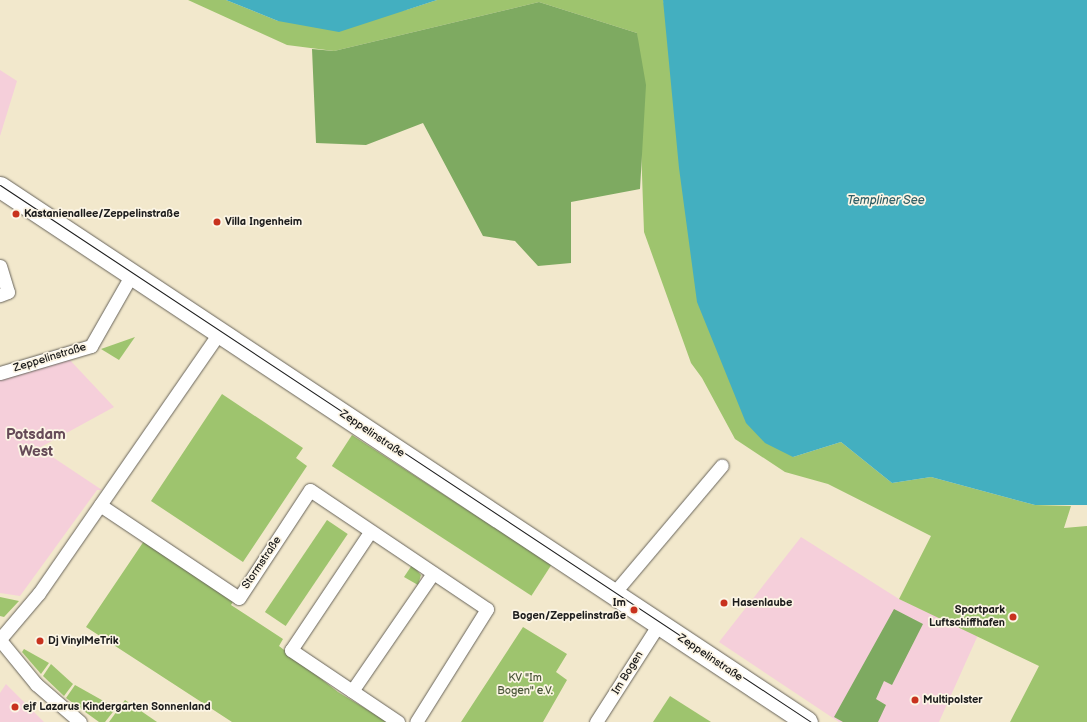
<!DOCTYPE html>
<html>
<head>
<meta charset="utf-8">
<style>
  body { margin:0 }
  #map { position:relative; width:1087px; height:722px; overflow:hidden; background:#f2e8cc; font-family:"Balsamiq Sans",sans-serif }
  div>[style] { position:absolute }
  .built>* { inset:0; background:#f5cfda }
  .green>* { inset:0; background:#9ec46e; transform-origin:0 0 }
  .forest>* { inset:0; background:#7eaa61 }
  .water>* { inset:0; background:#43afc0 }
  .roads { filter:drop-shadow(0 0 1px #67635a) drop-shadow(0 0 1px #67635a) }
  .street>* { height:13px; margin:-6.5px; padding:0 6.5px; transform-origin:6.5px; border-radius:6.5px; background:#fff }
  .primary>* { height:21px; margin:-10.5px; padding:0 10.5px; transform-origin:10.5px; border-radius:10.5px; background:#fff }
  .tram>* { height:1px; margin:-0.5px; padding:0 0.5px; transform-origin:0.5px; border-radius:0.5px; background:#1c1c1c }
  .dots>* { width:11px; height:11px; translate:-50% -50%; box-sizing:border-box; border:2px solid #fcf5e5; border-radius:50% }
  span { translate:-50% -50%; white-space:nowrap; text-align:center; line-height:1.15; -webkit-text-stroke:3.5px #fcf5e5; paint-order:stroke }
  .poi-label { font-size:11px; color:#1c1c1c; font-weight:700 }
  .left { translate:0 -50%; text-align:left }
  .right { translate:-100% -50%; text-align:right }
  .street-label { font-size:11px; color:#1c1c1c }
  .park-label { font-size:11px; color:#4a5739 }
  .water-label { font-size:12px; color:#2e5e66; font-style:italic }
  .district-label { font-size:15px; color:#664b58; font-weight:700 }
</style>
</head>
<body>
<div id="map">
  <div class="built">
    <i style="clip-path:polygon(0 70px,17px 81px,0 136px)"></i>
    <i style="clip-path:polygon(68px 358px,114px 407px,39px 448px,102px 490px,97px 490px,20px 596px,0 593px,0 378px)"></i>
    <i style="clip-path:polygon(801px 537px,899px 599px,978px 635px,939px 722px,839px 722px,719px 642px)"></i>
    <i style="clip-path:polygon(6px 684px,44px 722px,0 722px,0 693px)"></i>
  </div>
  <div class="green">
    <i style="clip-path:polygon(188px 0,226px 0,278px 21px,406px 10px,437px 0,663px 0,793px 457px,841px 442px,892px 483px,931px 477px,1035px 505px,1071px 506px,1064px 528px,1087px 526px,1087px 722px,1010px 722px,1039px 666px,899px 599px,931px 536px,828px 484px,785px 472px,735px 439px,702px 378px,691px 363px,644px 232px,637px 33px,539px 2px,334px 51px,287px 45px)"></i>
    <i style="clip-path:polygon(135px 337px,119px 360px,101px 349px)"></i>
    <i style="clip-path:polygon(222px 394px,303px 448px,296px 458px,307px 466px,243px 562px,151px 501px)"></i>
    <i style="left:352px;top:435px;width:238px;height:37px;rotate:33deg"></i>
    <i style="left:327px;top:520px;width:25px;height:111px;rotate:34deg"></i>
    <i style="clip-path:polygon(146px 538px,234px 600px,231px 605px,283px 639px,279px 646px,338px 692px,388px 722px,232px 722px,86px 627px)"></i>
    <i style="clip-path:polygon(412px 565px,421px 575px,418px 585px,404px 577px)"></i>
    <i style="clip-path:polygon(0 597px,19px 601px,4px 617px,0 616px)"></i>
    <i style="clip-path:polygon(523px 627px,567px 654px,556px 672px,567px 680px,543px 722px,461px 722px)"></i>
    <i style="clip-path:polygon(24px 649px,49px 663px,41px 674px,22px 652px)"></i>
    <i style="clip-path:polygon(51px 664px,73px 684px,64px 696px,43px 676px)"></i>
    <i style="clip-path:polygon(75px 685px,116px 708px,105px 722px,99px 722px,66px 698px)"></i>
    <i style="clip-path:polygon(670px 696px,711px 722px,653px 722px)"></i>
    <i style="clip-path:polygon(125px 700px,157px 722px,109px 722px)"></i>
  </div>
  <div class="forest">
    <i style="clip-path:polygon(539px 2px,637px 33px,646px 85px,640px 189px,571px 202px,571px 263px,538px 266px,515px 241px,483px 236px,423px 123px,366px 145px,316px 143px,312px 49px,334px 51px)"></i>
    <i style="clip-path:polygon(894px 609px,923px 624px,892px 685px,884px 681px,876px 699px,886px 705px,878px 722px,843px 722px,834px 717px)"></i>
  </div>
  <div class="water">
    <i style="clip-path:polygon(226px 0,437px 0,339px 32px,278px 21px)"></i>
    <i style="clip-path:polygon(663px 0,1087px 0,1087px 505px,1035px 505px,931px 477px,892px 483px,841px 442px,793px 457px,765px 443px,746px 423px,697px 302px,679px 168px)"></i>
  </div>
  <div class="roads">
    <div class="street">
      <i style="left:0;top:266px;width:27px;rotate:73deg"></i>
      <i style="left:8px;top:292px;width:9px;rotate:159deg"></i>
      <i style="left:0;top:373px;width:95px;rotate:-16.5deg"></i>
      <i style="left:91px;top:346px;width:83px;rotate:-60.3deg"></i>
      <i style="left:100px;top:505px;width:167px;rotate:33.8deg"></i>
      <i style="left:239px;top:598px;width:129px;rotate:-56.7deg"></i>
      <i style="left:310px;top:490px;width:213px;rotate:33.9deg"></i>
      <i style="left:487px;top:609px;width:133px;rotate:122.1deg"></i>
      <i style="left:370px;top:532px;width:142px;rotate:123.8deg"></i>
      <i style="left:291px;top:650px;width:129px;rotate:33.9deg"></i>
      <i style="left:614px;top:593px;width:167px;rotate:-49.8deg"></i>
      <i style="left:0;top:639px;width:60px;rotate:-49.7deg"></i>
      <i style="left:39px;top:593px;width:318px;rotate:-55.3deg"></i>
      <i style="left:0;top:640px;width:57px;rotate:50.7deg"></i>
      <i style="left:36px;top:684px;width:58px;rotate:40.8deg"></i>
      <i style="left:352px;top:691px;width:143px;rotate:-55.5deg"></i>
      <i style="left:596px;top:722px;width:117px;rotate:-57.3deg"></i>
    </div>
    <div class="primary">
      <i style="left:0;top:187px;width:968px;rotate:33.54deg"></i>
    </div>
  </div>
  <div class="tram">
    <i style="left:0;top:185px;width:973px;rotate:33.51deg"></i>
  </div>
  <div class="dots">
    <i style="left:16px;top:214px;background:#c8321e"></i>
    <i style="left:217px;top:222px;background:#c8321e"></i>
    <i style="left:724px;top:603px;background:#c8321e"></i>
    <i style="left:634px;top:610px;background:#c8321e"></i>
    <i style="left:1013px;top:617px;background:#c8321e"></i>
    <i style="left:40px;top:641px;background:#c8321e"></i>
    <i style="left:915px;top:700px;background:#c8321e"></i>
    <i style="left:15px;top:707px;background:#c8321e"></i>
  </div>
  <div class="poi-label">
    <span class="left" style="left:24px;top:214px">Kastanienallee/Zeppelinstraße</span>
    <span class="left" style="left:225px;top:222px">Villa Ingenheim</span>
    <span class="left" style="left:732px;top:603px">Hasenlaube</span>
    <span class="right" style="left:626px;top:610px">Im<br>Bogen/Zeppelinstraße</span>
    <span class="right" style="left:1005px;top:617px">Sportpark<br>Luftschiffhafen</span>
    <span class="left" style="left:48px;top:641px">Dj VinylMeTrik</span>
    <span class="left" style="left:923px;top:700px">Multipolster</span>
    <span class="left" style="left:23px;top:707px">ejf Lazarus Kindergarten Sonnenland</span>
  </div>
  <div class="street-label">
    <span style="left:50px;top:358px;rotate:-17deg">Zeppelinstraße</span>
    <span style="left:372px;top:434px;rotate:34deg">Zeppelinstraße</span>
    <span style="left:262px;top:563px;rotate:-56deg">Stormstraße</span>
    <span style="left:710px;top:658px;rotate:34deg">Zeppelinstraße</span>
    <span style="left:628px;top:673px;rotate:-58deg">Im Bogen</span>
  </div>
  <div class="park-label">
    <span style="left:525px;top:685px">KV "Im<br>Bogen" e.V.</span>
  </div>
  <div class="water-label">
    <span style="left:886px;top:201px">Templiner See</span>
  </div>
  <div class="district-label">
    <span style="left:36px;top:443px">Potsdam<br>West</span>
  </div>
</div>
</body>
</html>
